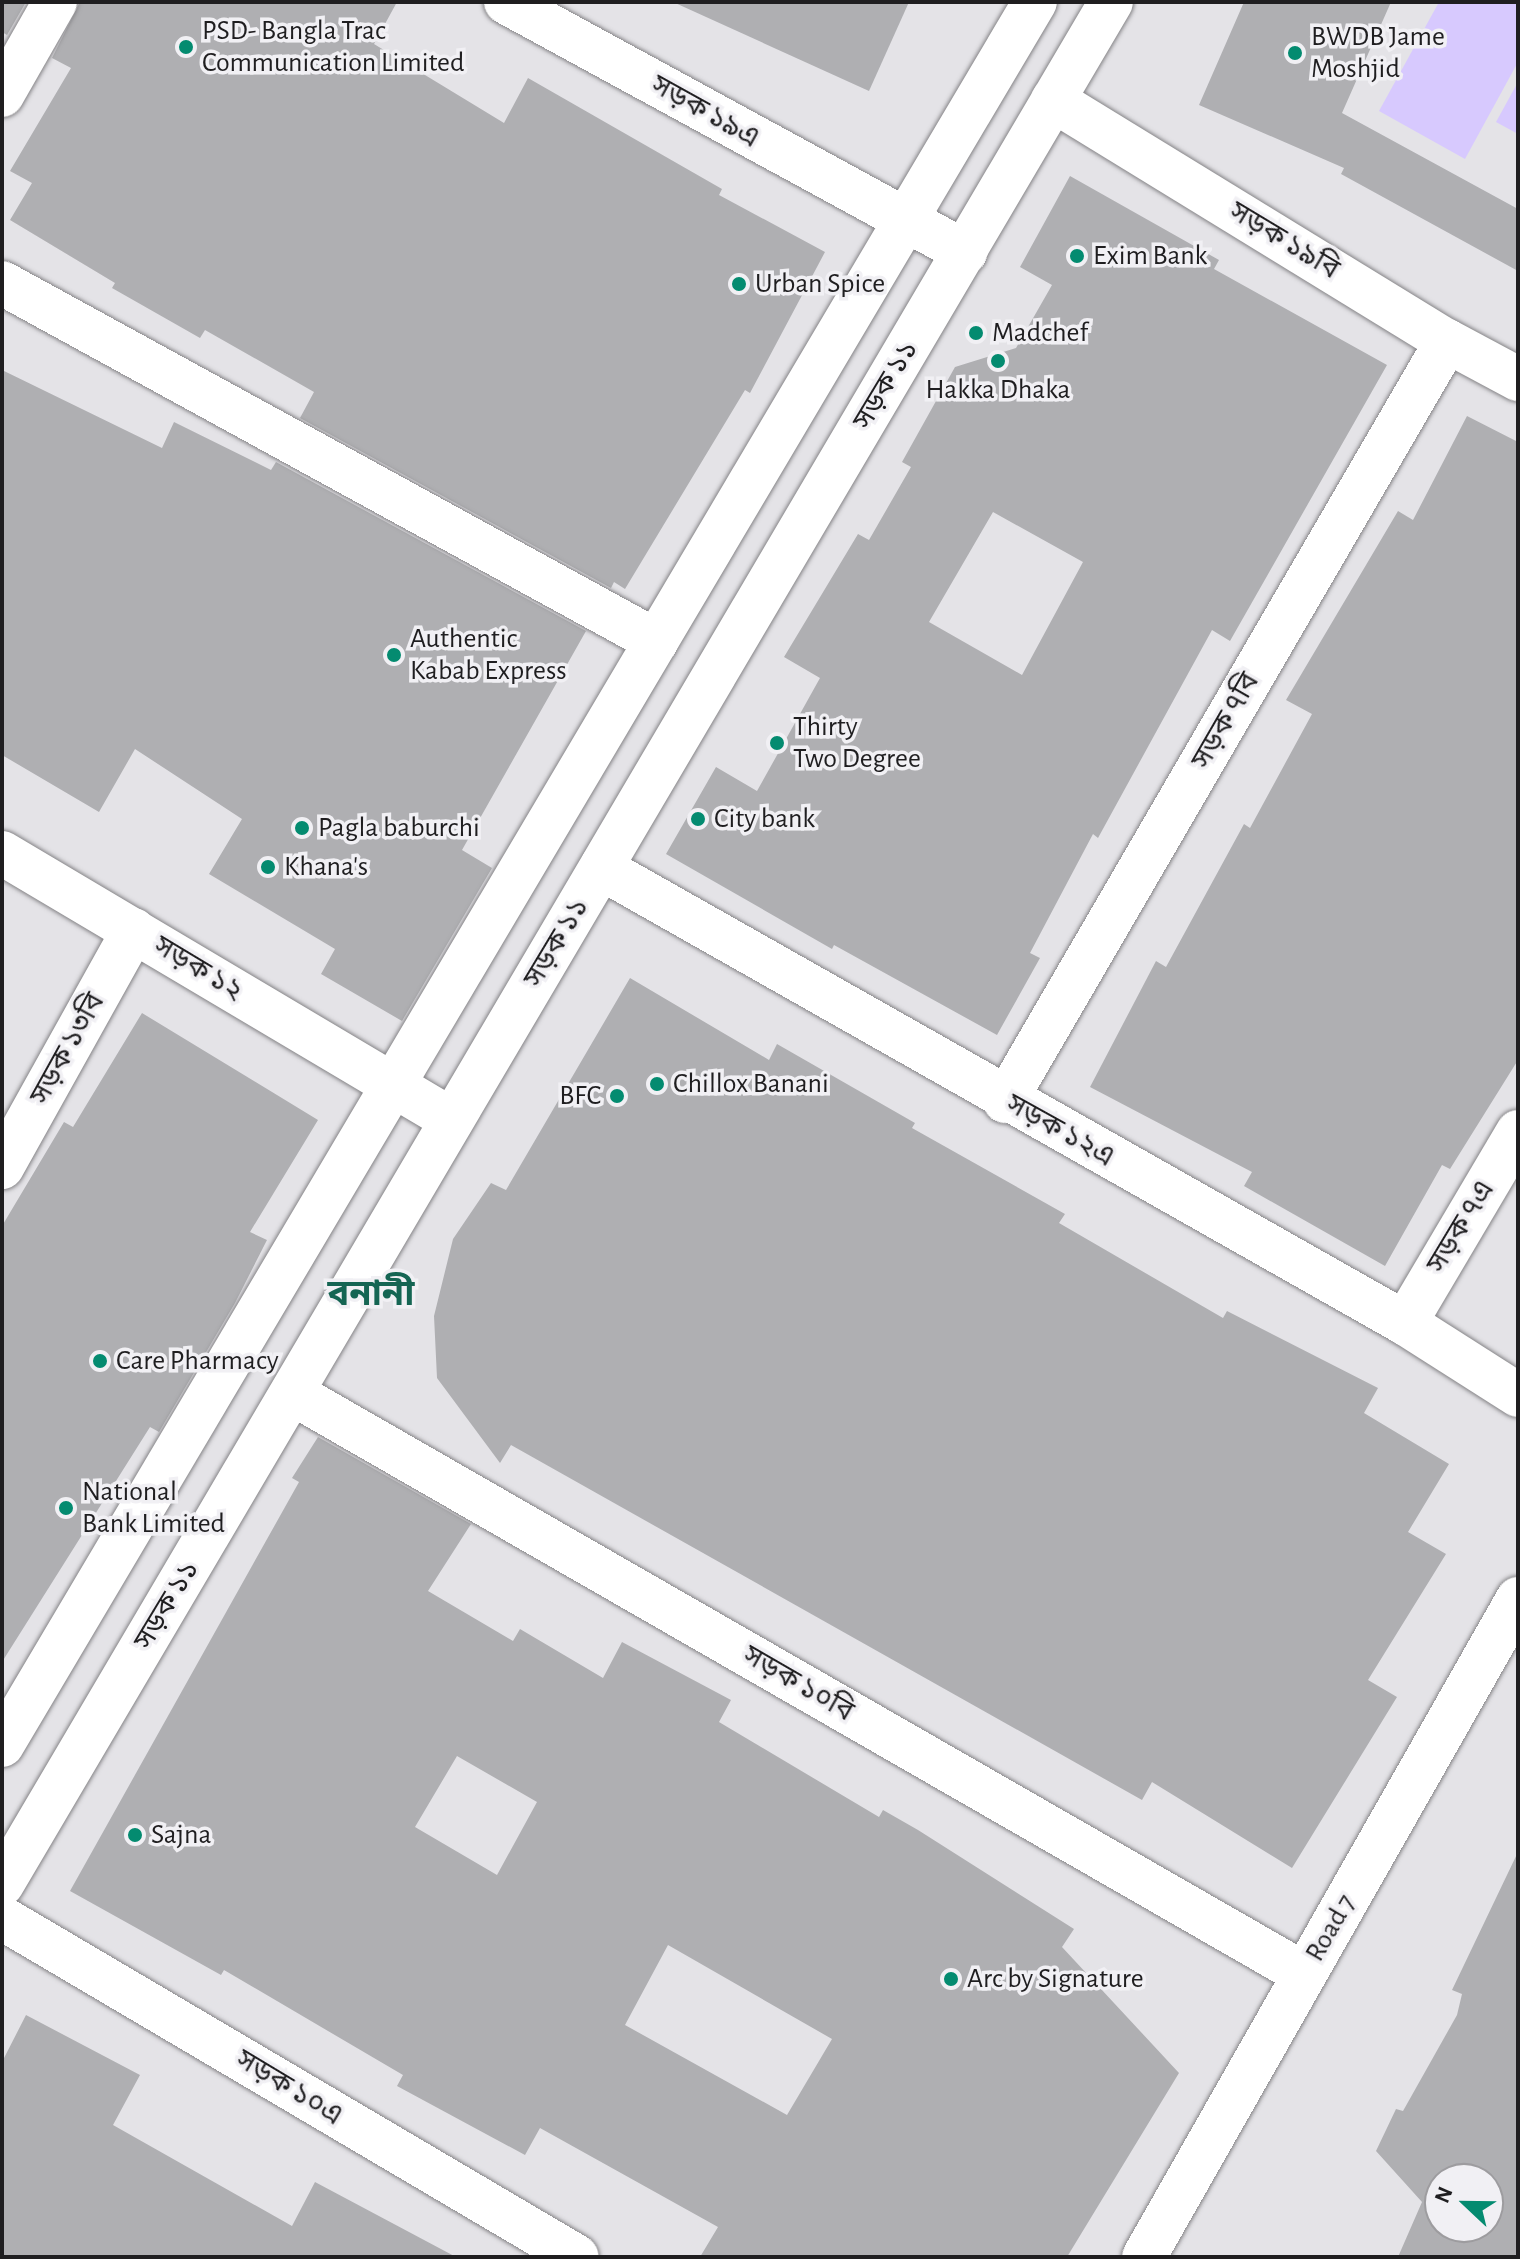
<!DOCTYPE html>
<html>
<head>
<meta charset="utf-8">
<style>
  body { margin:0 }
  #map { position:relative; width:1520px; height:2259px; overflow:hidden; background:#e4e3e7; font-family:"Alegreya Sans","Noto Sans Bengali",sans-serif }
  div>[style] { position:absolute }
  .green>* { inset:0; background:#d7c9fe }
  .building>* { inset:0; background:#afafb2 }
  .roads { filter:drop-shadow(0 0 2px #848386) drop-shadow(0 0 2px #848386) }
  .minor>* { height:44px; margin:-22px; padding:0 22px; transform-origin:22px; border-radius:22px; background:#fff }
  .major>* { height:44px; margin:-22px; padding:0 22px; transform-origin:22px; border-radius:22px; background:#fff }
  .dots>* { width:22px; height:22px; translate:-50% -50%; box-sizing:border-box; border:4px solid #f1f0f4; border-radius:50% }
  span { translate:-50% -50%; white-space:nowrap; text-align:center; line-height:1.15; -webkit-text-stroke:7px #f1f0f4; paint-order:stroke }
  .poi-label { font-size:28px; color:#1f1e20 }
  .left { translate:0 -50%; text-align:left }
  .right { translate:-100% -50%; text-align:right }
  .street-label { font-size:28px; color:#1f1e20 }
  .district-label { font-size:36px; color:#156553; font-weight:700 }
  .frame { position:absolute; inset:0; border:4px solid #1f1e20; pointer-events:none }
  .north { position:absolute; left:1424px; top:2163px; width:80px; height:80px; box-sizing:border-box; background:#f1f0f4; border:2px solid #9d9c9f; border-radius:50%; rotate:292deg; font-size:22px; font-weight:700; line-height:32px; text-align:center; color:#1f1e20 }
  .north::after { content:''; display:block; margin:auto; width:28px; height:36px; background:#048b70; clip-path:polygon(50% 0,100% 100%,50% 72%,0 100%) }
</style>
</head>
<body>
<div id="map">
  <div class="green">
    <i style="clip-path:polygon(1439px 2px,1518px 2px,1518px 62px,1465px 159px,1379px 111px)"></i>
    <i style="clip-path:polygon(1518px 82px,1518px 134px,1496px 122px)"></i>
  </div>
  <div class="building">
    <i style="clip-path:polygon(2px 2px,26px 2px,7px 35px,2px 32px)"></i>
    <i style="clip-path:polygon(80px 2px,397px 2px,374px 44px,504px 123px,528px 78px,722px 189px,719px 195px,825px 252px,750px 393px,745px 390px,625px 589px,614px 582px,611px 588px,300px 418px,314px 392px,205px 330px,200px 338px,112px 288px,115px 283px,10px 220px,32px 183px,10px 171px,71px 68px,52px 58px)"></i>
    <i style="clip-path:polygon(673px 2px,909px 2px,869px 91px)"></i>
    <i style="clip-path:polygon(1244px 2px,1391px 2px,1342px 113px,1518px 209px,1518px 271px,1341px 174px,1344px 168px,1199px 105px)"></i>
    <i style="clip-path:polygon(evenodd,1070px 176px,1219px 260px,1214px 269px,1387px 365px,1230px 641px,1212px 630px,1098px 838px,1093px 834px,1030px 953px,1040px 958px,997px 1035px,834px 945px,832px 949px,666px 854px,716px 767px,757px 791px,820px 678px,784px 657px,858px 534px,869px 540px,911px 467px,902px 462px,955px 367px,1016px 348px,1052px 285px,1020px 267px,1070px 176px,993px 512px,1083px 562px,1022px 675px,929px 622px,993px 512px)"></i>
    <i style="clip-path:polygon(2px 370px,162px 448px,174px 422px,271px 470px,276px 462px,586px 631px,462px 850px,492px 868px,402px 1021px,321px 974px,335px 949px,209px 874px,242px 819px,135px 749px,99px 812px,2px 755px)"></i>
    <i style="clip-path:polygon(1467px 416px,1518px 442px,1518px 1060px,1450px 1169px,1442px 1165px,1385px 1266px,1244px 1186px,1252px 1172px,1090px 1087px,1156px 961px,1166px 967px,1244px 824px,1250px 828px,1312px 714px,1286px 700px,1398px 511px,1413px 520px)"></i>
    <i style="clip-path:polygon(630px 978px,769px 1060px,777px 1044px,915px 1123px,912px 1128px,1065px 1214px,1059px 1223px,1223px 1318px,1227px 1311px,1378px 1388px,1364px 1413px,1449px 1464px,1408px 1532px,1446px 1554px,1368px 1680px,1397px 1697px,1292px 1868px,1152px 1782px,1142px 1800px,511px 1445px,500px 1463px,437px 1378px,434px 1316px,453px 1239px,491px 1183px,506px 1190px)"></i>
    <i style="clip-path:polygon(142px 1013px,318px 1120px,250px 1232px,267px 1240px,235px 1303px,159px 1432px,150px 1427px,2px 1662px,2px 1226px,64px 1122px,73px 1127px)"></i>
    <i style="clip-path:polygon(evenodd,318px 1437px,471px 1524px,428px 1591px,513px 1641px,520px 1629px,603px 1678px,622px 1642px,731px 1700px,719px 1722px,879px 1817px,883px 1810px,918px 1830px,1074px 1929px,1062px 1947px,1179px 2073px,1067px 2257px,700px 2257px,718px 2227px,540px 2128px,525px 2155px,397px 2086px,403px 2075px,224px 1970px,221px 1975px,70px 1891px,299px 1482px,292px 1478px,318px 1437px,457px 1756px,537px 1802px,497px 1875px,415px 1827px,457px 1756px,318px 1437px,668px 1945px,832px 2039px,787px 2115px,625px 2025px,668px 1945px)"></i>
    <i style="clip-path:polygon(evenodd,1518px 1852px,1518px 2257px,1398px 2257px,1422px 2202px,1376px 2151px,1396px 2109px,1403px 2111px,1457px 2015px,1462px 1994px,1452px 1990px,1518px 1852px,1440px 2179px,1488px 2179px,1488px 2227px,1440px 2227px,1440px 2179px)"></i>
    <i style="clip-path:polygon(26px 2015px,140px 2075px,113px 2125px,292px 2226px,315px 2182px,456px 2257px,2px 2257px,2px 2062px)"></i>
  </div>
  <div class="roads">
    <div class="minor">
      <i style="left:506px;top:2px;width:523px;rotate:28.58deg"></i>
      <i style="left:2px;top:95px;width:107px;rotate:-60.3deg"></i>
      <i style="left:1053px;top:100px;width:462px;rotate:31.5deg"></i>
      <i style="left:1447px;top:341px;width:81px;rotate:28.2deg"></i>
      <i style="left:2px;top:283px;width:746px;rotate:28.7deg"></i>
      <i style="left:2px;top:853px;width:523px;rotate:30.68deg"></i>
      <i style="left:601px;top:868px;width:924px;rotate:29.51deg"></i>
      <i style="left:1405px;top:1323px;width:134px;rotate:32.5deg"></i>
      <i style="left:1005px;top:1101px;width:879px;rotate:-59.82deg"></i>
      <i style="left:2px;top:1167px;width:271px;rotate:-60.9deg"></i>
      <i style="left:1405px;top:1323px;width:222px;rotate:-59.4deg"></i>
      <i style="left:292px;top:1393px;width:1167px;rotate:29.86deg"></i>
      <i style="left:2px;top:1918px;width:667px;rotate:30.52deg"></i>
      <i style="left:1144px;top:2257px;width:757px;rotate:-60.39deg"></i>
    </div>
    <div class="major">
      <i style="left:2px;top:1745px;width:2026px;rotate:-59.35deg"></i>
      <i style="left:2px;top:1884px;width:2184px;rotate:-59.49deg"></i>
    </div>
  </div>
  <div class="dots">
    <i style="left:186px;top:47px;background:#048b70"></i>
    <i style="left:1295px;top:53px;background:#048b70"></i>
    <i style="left:1077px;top:256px;background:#048b70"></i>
    <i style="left:739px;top:284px;background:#048b70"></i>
    <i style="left:976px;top:333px;background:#048b70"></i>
    <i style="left:998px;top:361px;background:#048b70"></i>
    <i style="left:394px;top:655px;background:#048b70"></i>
    <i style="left:777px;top:743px;background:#048b70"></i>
    <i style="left:698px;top:819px;background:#048b70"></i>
    <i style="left:302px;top:828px;background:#048b70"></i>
    <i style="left:268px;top:867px;background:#048b70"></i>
    <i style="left:657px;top:1084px;background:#048b70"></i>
    <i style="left:617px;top:1096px;background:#048b70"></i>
    <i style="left:100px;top:1361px;background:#048b70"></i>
    <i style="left:66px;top:1508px;background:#048b70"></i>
    <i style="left:135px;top:1835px;background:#048b70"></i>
    <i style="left:951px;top:1979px;background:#048b70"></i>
  </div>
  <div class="poi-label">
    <span class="left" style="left:202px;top:47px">PSD- Bangla Trac<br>Communication Limited</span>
    <span class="left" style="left:1311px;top:53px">BWDB Jame<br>Moshjid</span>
    <span class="left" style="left:1093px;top:256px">Exim Bank</span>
    <span class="left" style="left:755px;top:284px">Urban Spice</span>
    <span class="left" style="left:992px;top:333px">Madchef</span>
    <span style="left:998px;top:390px">Hakka Dhaka</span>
    <span class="left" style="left:410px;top:655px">Authentic<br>Kabab Express</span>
    <span class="left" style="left:793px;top:743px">Thirty<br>Two Degree</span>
    <span class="left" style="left:714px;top:819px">City bank</span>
    <span class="left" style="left:318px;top:828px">Pagla baburchi</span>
    <span class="left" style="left:284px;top:867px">Khana's</span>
    <span class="left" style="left:673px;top:1084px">Chillox Banani</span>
    <span class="right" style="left:601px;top:1096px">BFC</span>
    <span class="left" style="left:116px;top:1361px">Care Pharmacy</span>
    <span class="left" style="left:82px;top:1508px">National<br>Bank Limited</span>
    <span class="left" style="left:151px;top:1835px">Sajna</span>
    <span class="left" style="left:967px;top:1979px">Arc by Signature</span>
  </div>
  <div class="street-label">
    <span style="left:705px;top:112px;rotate:29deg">সড়ক ১৯এ</span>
    <span style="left:1284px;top:241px;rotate:31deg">সড়ক ১৯বি</span>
    <span style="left:886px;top:385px;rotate:-59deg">সড়ক ১১</span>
    <span style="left:1226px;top:721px;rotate:-60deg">সড়ক ৭বি</span>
    <span style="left:557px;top:943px;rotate:-59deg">সড়ক ১১</span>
    <span style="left:198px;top:969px;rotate:31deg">সড়ক ১২</span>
    <span style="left:68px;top:1049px;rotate:-61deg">সড়ক ১৩বি</span>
    <span style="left:1060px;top:1131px;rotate:29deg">সড়ক ১২এ</span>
    <span style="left:1461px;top:1227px;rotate:-59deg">সড়ক ৭এ</span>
    <span style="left:167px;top:1605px;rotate:-59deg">সড়ক ১১</span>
    <span style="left:798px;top:1684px;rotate:30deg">সড়ক ১০বি</span>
    <span style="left:1331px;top:1928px;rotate:-60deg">Road 7</span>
    <span style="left:289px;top:2088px;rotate:31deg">সড়ক ১০এ</span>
  </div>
  <div class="district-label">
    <span style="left:371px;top:1295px">বনানী</span>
  </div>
  <div class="frame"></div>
  <div class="north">N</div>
</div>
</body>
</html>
